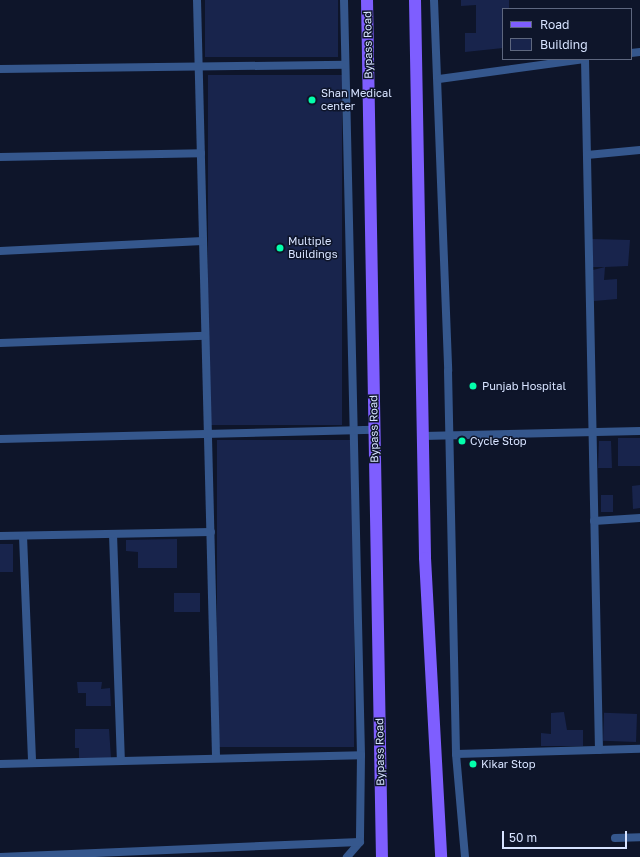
<!DOCTYPE html>
<html>
<head>
<meta charset="utf-8">
<style>
  body { margin:0 }
  #map { position:relative; width:640px; height:857px; overflow:hidden; background:#0e152a; font-family:"Golos Text",sans-serif }
  div>[style] { position:absolute }
  .building>* { inset:0; background:#18244c; transform-origin:0 0 }
  .street>* { height:8px; margin:-4px; padding:0 4px; transform-origin:4px; border-radius:4px; background:#35578d }
  .primary>* { height:12px; margin:-6px; padding:0 6px; transform-origin:6px; border-radius:6px; background:#7e5eff }
  .dots>* { width:11px; height:11px; translate:-50% -50%; box-sizing:border-box; border:2px solid #0e152a; border-radius:50% }
  span { translate:-50% -50%; white-space:nowrap; text-align:center; line-height:1.15; -webkit-text-stroke:3px #0e152a; paint-order:stroke }
  .street-label { font-size:11px; color:#d7e3ff }
  .poi-label { font-size:11px; color:#d7e3ff }
  .left { translate:0 -50%; text-align:left }
  .legend { position:absolute; left:502px; top:8px; width:130px; height:52px; box-sizing:border-box; background:#0e152a; border:1px solid #5e677f; margin:0; padding:5px 7px; list-style:none; font-size:12px; color:#d7e3ff }
  .legend li { display:flex; align-items:center; gap:8px; height:20px }
  .legend b { width:20px; border:1px solid #5e677f }
  .scale { position:absolute; left:502px; top:831px; width:125px; height:18px; box-sizing:border-box; border:2px solid #d7e3ff; border-top:0; padding-left:5px; font-size:12px; line-height:14px; white-space:nowrap; color:#d7e3ff; -webkit-text-stroke:3px #0e152a; paint-order:stroke }
</style>
</head>
<body>
<div id="map">
  <div class="building">
    <i style="left:205px;top:0;width:133px;height:57px"></i>
    <i style="clip-path:polygon(461px 0,509px 0,509px 9px,503px 9px,503px 48px,465px 52px,465px 33px,476px 33px,476px 5px,461px 6px)"></i>
    <i style="left:208px;top:75px;width:134px;height:350px"></i>
    <i style="clip-path:polygon(592px 239px,630px 240px,628px 266px,605px 267px,604px 280px,617px 279px,617px 299px,594px 301px,593px 270px,605px 267px,593px 267px)"></i>
    <i style="left:618px;top:438px;width:22px;height:28px"></i>
    <i style="left:354px;top:440px;width:307px;height:137px;rotate:90deg"></i>
    <i style="clip-path:polygon(599px 441px,611px 441px,612px 468px,598px 468px)"></i>
    <i style="clip-path:polygon(640px 485px,640px 508px,633px 509px,632px 486px)"></i>
    <i style="left:601px;top:495px;width:12px;height:17px"></i>
    <i style="clip-path:polygon(177px 539px,177px 568px,138px 568px,138px 552px,126px 551px,126px 540px)"></i>
    <i style="left:0;top:544px;width:13px;height:28px"></i>
    <i style="left:200px;top:593px;width:19px;height:26px;rotate:90deg"></i>
    <i style="clip-path:polygon(77px 682px,102px 682px,101px 689px,110px 688px,111px 706px,86px 706px,86px 693px,78px 693px)"></i>
    <i style="clip-path:polygon(564px 712px,567px 730px,583px 730px,583px 746px,541px 746px,541px 733px,551px 734px,551px 713px)"></i>
    <i style="left:637px;top:714px;width:28px;height:33px;rotate:92deg"></i>
    <i style="clip-path:polygon(75px 729px,109px 729px,111px 758px,79px 759px,79px 748px,75px 748px)"></i>
  </div>
  <div class="street">
    <i style="left:197px;top:0;width:757px;rotate:88.56deg"></i>
    <i style="left:344px;top:0;width:755px;rotate:88.71deg"></i>
    <i style="left:361px;top:755px;width:87px;rotate:90.7deg"></i>
    <i style="left:360px;top:842px;width:20px;rotate:131deg"></i>
    <i style="left:434px;top:0;width:371px;rotate:87.8deg"></i>
    <i style="left:448px;top:371px;width:383px;rotate:88.8deg"></i>
    <i style="left:456px;top:754px;width:103px;rotate:85deg"></i>
    <i style="left:631px;top:53px;width:9px;rotate:-6deg"></i>
    <i style="left:585px;top:59px;width:691px;rotate:88.84deg"></i>
    <i style="left:0;top:69px;width:345px;rotate:-0.7deg"></i>
    <i style="left:439px;top:79px;width:147px;rotate:-7.8deg"></i>
    <i style="left:587px;top:155px;width:53px;rotate:-5.4deg"></i>
    <i style="left:0;top:157px;width:201px;rotate:-1.1deg"></i>
    <i style="left:0;top:251px;width:203px;rotate:-2.8deg"></i>
    <i style="left:0;top:343px;width:205px;rotate:-2deg"></i>
    <i style="left:423px;top:436px;width:217px;rotate:-1.3deg"></i>
    <i style="left:0;top:439px;width:374px;rotate:-1.4deg"></i>
    <i style="left:594px;top:521px;width:46px;rotate:-3.7deg"></i>
    <i style="left:113px;top:534px;width:226px;rotate:88deg"></i>
    <i style="left:0;top:536px;width:211px;rotate:-1.1deg"></i>
    <i style="left:23px;top:536px;width:227px;rotate:87.7deg"></i>
    <i style="left:456px;top:754px;width:184px;rotate:-1.6deg"></i>
    <i style="left:0;top:764px;width:361px;rotate:-1.4deg"></i>
    <i style="left:615px;top:838px;width:25px;rotate:-2deg"></i>
    <i style="left:0;top:857px;width:360px;rotate:-2.4deg"></i>
  </div>
  <div class="primary">
    <i style="left:367px;top:0;width:857px;rotate:89deg"></i>
    <i style="left:415px;top:0;width:558px;rotate:88.97deg"></i>
    <i style="left:425px;top:558px;width:299px;rotate:86.9deg"></i>
  </div>
  <div class="dots">
    <i style="left:312px;top:100px;background:#03ffac"></i>
    <i style="left:280px;top:248px;background:#03ffac"></i>
    <i style="left:473px;top:386px;background:#03ffac"></i>
    <i style="left:462px;top:441px;background:#03ffac"></i>
    <i style="left:473px;top:764px;background:#03ffac"></i>
  </div>
  <div class="street-label">
    <span style="left:368px;top:45px;rotate:-91deg">Bypass Road</span>
    <span style="left:374px;top:429px;rotate:-91deg">Bypass Road</span>
    <span style="left:380px;top:752px;rotate:-91deg">Bypass Road</span>
  </div>
  <div class="poi-label">
    <span class="left" style="left:321px;top:100px">Shan Medical<br>center</span>
    <span class="left" style="left:288px;top:248px">Multiple<br>Buildings</span>
    <span class="left" style="left:482px;top:386px">Punjab Hospital</span>
    <span class="left" style="left:470px;top:441px">Cycle Stop</span>
    <span class="left" style="left:481px;top:764px">Kikar Stop</span>
  </div>
  <ul class="legend">
  <li><b style="height:5px;background:#7e5eff"></b>Road</li>
  <li><b style="height:11px;background:#18244c"></b>Building</li>
  </ul>
  <div class="scale">50 m</div>
</div>
</body>
</html>
